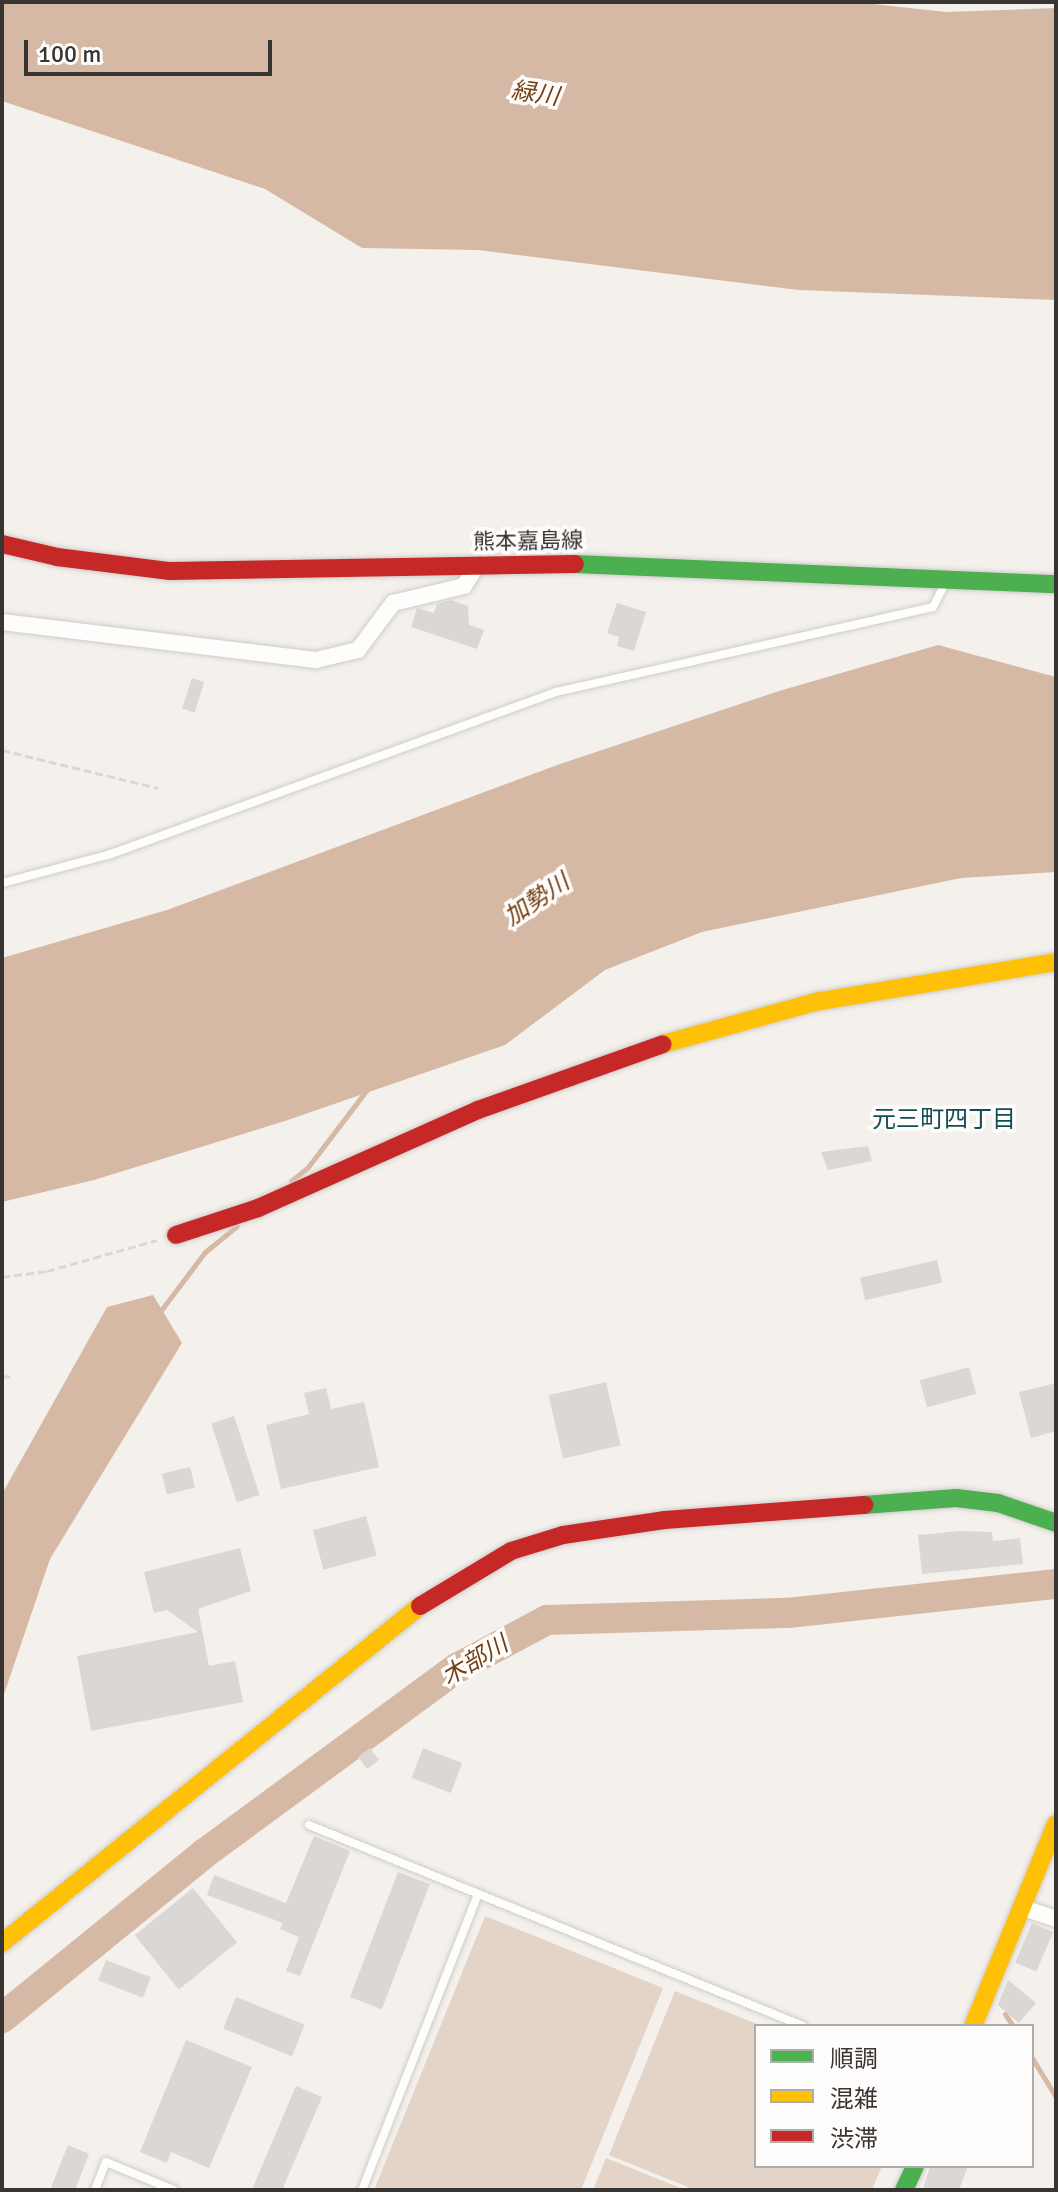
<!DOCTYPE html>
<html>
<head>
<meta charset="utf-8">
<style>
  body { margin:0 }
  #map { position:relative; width:1058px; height:2192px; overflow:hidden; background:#f4f0ec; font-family:Signika,"Noto Sans JP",sans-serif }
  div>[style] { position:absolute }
  .green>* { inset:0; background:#e4d3c7 }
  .water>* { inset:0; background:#d6b9a5 }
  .stream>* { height:5px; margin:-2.5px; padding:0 2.5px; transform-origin:2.5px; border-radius:2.5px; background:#d6b9a5 }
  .river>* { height:30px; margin:-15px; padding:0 15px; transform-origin:15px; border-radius:15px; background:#d6b9a5 }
  .building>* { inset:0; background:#dad7d4; transform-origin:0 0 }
  .path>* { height:3px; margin-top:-1.5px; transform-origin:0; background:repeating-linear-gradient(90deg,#dad8d7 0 8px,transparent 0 12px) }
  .roads { filter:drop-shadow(0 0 2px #cfccc9) drop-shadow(0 0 2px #cfccc9) }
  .lane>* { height:8px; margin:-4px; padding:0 4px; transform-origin:4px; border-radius:4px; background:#fdfdfc }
  .street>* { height:16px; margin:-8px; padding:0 8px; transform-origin:8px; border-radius:8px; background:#fdfdfc }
  .fast>* { height:18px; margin:-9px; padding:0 9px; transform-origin:9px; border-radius:9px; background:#4caf50 }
  .slow>* { height:18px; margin:-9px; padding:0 9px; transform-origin:9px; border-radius:9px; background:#ffc107 }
  .jam>* { height:18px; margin:-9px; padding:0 9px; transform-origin:9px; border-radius:9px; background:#c62828 }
  span { translate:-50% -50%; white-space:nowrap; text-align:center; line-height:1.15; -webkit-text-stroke:7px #fffdfc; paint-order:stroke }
  .street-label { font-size:22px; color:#373432 }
  .water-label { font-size:24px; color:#713f12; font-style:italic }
  .neighbourhood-label { font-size:24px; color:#104d55 }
  .frame { position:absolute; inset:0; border:4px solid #373432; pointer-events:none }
  .legend { position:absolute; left:754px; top:2024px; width:280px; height:144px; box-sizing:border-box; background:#fffdfc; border:2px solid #afadab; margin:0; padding:10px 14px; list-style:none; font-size:24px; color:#373432 }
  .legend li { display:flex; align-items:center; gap:16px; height:40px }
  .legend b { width:40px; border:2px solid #afadab }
  .scale { position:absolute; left:24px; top:40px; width:248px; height:36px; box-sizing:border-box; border:4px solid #373432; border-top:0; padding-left:10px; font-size:24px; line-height:28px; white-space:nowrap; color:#373432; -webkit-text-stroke:6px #fffdfc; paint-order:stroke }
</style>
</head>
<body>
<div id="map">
  <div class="green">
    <i style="clip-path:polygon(485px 1916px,663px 1988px,581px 2190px,374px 2190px)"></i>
    <i style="clip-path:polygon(675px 1991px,762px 2026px,756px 2026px,756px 2166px,882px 2166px,872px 2190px,695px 2190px,609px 2155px)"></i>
    <i style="clip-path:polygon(606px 2158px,685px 2190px,593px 2190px)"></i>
  </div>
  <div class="water">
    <i style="clip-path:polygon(2px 2px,855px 2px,946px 12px,1056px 8px,1056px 300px,799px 290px,478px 250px,362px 248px,265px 189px,2px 101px)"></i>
    <i style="clip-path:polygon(938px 645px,1056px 677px,1056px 872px,961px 878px,702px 932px,605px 970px,505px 1045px,285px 1121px,94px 1180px,2px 1202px,2px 958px,167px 910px,560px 764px,779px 691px)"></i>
    <i style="clip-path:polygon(153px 1295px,182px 1343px,50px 1559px,2px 1700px,2px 1494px,107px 1307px)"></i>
  </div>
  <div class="stream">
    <i style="left:291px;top:1181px;width:22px;rotate:-39deg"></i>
    <i style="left:308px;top:1167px;width:96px;rotate:-52.7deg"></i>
    <i style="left:159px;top:1313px;width:76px;rotate:-53deg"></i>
    <i style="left:205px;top:1252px;width:41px;rotate:-39.1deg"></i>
    <i style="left:1005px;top:2014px;width:14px;rotate:56deg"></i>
    <i style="left:1032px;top:2058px;width:46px;rotate:58.4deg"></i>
  </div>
  <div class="river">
    <i style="left:2px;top:2018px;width:262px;rotate:-39.1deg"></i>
    <i style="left:205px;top:1853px;width:313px;rotate:-36.3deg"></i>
    <i style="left:457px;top:1668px;width:102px;rotate:-28.1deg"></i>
    <i style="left:547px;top:1620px;width:241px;rotate:-1.7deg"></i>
    <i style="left:788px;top:1613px;width:270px;rotate:-6.2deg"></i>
  </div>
  <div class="building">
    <i style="clip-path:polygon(451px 600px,468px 606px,469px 625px,484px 630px,477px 649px,411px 627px,417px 608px,434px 613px,437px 604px)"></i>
    <i style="clip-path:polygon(617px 603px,646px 612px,634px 651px,617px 646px,619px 637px,607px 633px)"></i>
    <i style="left:192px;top:678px;width:13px;height:32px;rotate:18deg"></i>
    <i style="clip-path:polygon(868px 1146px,872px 1161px,828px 1170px,821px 1152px)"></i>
    <i style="left:937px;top:1260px;width:23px;height:79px;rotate:77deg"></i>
    <i style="left:969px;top:1367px;width:28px;height:51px;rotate:75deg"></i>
    <i style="left:606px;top:1382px;width:65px;height:59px;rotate:77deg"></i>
    <i style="clip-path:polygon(1056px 1383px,1056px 1431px,1031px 1438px,1019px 1392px)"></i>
    <i style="clip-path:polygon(326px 1388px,331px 1409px,364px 1402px,379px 1467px,281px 1489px,266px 1425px,309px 1414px,304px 1393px)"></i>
    <i style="left:234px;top:1416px;width:83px;height:24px;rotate:72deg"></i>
    <i style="left:190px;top:1467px;width:21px;height:29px;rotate:76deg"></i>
    <i style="left:366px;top:1516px;width:41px;height:55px;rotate:75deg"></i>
    <i style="clip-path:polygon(960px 1531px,992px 1532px,993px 1541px,1020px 1538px,1023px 1564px,922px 1574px,918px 1535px)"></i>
    <i style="clip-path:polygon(240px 1548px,251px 1591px,198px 1609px,209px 1666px,235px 1661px,243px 1702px,91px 1731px,77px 1656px,198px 1632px,167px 1610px,154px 1613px,144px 1572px)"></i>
    <i style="left:370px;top:1748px;width:15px;height:15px;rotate:53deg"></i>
    <i style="left:423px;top:1748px;width:42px;height:32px;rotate:21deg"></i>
    <i style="clip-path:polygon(314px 1836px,350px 1851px,300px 1976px,286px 1971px,299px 1937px,280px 1929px,283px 1923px,207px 1895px,214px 1875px,286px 1903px)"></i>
    <i style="left:398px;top:1872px;width:34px;height:134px;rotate:21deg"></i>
    <i style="left:193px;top:1888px;width:70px;height:75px;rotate:51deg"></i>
    <i style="left:1032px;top:1923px;width:23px;height:43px;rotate:23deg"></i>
    <i style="left:106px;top:1960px;width:48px;height:22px;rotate:21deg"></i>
    <i style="clip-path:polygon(1008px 1980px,1036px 2003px,1019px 2023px,998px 2005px)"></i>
    <i style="left:236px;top:1997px;width:74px;height:34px;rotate:22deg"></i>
    <i style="clip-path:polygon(186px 2040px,252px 2067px,209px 2168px,171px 2152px,167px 2163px,140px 2152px)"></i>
    <i style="clip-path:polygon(296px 2086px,322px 2097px,282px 2190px,261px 2190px,253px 2187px)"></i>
    <i style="clip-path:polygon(68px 2145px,89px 2154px,75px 2190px,50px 2190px)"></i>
    <i style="clip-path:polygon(930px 2166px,968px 2166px,959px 2190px,923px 2190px)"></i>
  </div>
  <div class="path">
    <i style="left:2px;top:750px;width:161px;rotate:13.7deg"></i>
    <i style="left:2px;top:1277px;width:45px;rotate:-7.6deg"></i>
    <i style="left:47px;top:1271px;width:114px;rotate:-15.7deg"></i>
    <i style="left:2px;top:1376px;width:12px;rotate:5deg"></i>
  </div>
  <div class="roads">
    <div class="lane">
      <i style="left:2px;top:883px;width:113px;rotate:-14.9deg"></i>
      <i style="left:111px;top:854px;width:474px;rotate:-20deg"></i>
      <i style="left:556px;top:692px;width:386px;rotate:-12.7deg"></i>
      <i style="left:933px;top:607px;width:27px;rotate:-63deg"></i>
      <i style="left:309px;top:1825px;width:533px;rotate:22.14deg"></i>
      <i style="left:95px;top:2190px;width:30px;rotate:-69deg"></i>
      <i style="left:106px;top:2162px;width:74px;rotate:22.4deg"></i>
      <i style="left:362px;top:2190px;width:318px;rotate:-68.6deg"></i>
    </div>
    <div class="street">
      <i style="left:2px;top:622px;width:316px;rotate:6.9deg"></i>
      <i style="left:316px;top:660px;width:43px;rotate:-13.4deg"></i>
      <i style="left:358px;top:650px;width:59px;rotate:-53.3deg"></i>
      <i style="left:393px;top:603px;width:73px;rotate:-13.5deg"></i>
      <i style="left:464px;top:586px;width:22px;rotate:-58deg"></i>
      <i style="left:1023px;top:1908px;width:35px;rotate:18deg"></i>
    </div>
    <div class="fast">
      <i style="left:575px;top:564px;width:481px;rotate:2.4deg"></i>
      <i style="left:864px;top:1505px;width:92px;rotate:-4.4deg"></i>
      <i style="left:956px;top:1498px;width:42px;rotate:6.8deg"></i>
      <i style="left:998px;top:1503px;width:61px;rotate:19deg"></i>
      <i style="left:904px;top:2190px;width:26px;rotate:-65deg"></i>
    </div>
    <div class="slow">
      <i style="left:663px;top:1044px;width:158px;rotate:-15.4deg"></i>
      <i style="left:815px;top:1002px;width:244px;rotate:-9.4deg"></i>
      <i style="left:2px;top:1943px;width:537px;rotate:-38.88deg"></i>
      <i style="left:973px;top:2026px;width:218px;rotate:-67.7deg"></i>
    </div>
    <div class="jam">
      <i style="left:2px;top:544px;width:57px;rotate:13.3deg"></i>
      <i style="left:57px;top:557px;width:114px;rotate:7.1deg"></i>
      <i style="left:170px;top:571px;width:405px;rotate:-1deg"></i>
      <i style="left:176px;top:1235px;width:86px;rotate:-18.2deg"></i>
      <i style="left:258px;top:1208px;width:241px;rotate:-24deg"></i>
      <i style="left:478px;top:1110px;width:196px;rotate:-19.6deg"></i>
      <i style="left:420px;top:1606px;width:106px;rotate:-31.1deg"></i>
      <i style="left:511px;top:1551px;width:54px;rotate:-17.1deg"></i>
      <i style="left:563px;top:1535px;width:102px;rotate:-8.4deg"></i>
      <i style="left:664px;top:1520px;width:201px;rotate:-4.3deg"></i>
    </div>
  </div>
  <div class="street-label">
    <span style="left:528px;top:541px;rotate:-1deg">熊本嘉島線</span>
  </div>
  <div class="water-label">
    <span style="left:535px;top:94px;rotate:8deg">緑川</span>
    <span style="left:537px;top:900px;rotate:-34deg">加勢川</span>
    <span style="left:475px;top:1661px;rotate:-31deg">木部川</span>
  </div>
  <div class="neighbourhood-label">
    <span style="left:944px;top:1120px">元三町四丁目</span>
  </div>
  <div class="frame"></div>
  <ul class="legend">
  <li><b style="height:10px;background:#4caf50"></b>順調</li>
  <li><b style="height:10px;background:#ffc107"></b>混雑</li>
  <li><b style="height:10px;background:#c62828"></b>渋滞</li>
  </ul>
  <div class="scale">100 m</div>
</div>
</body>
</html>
